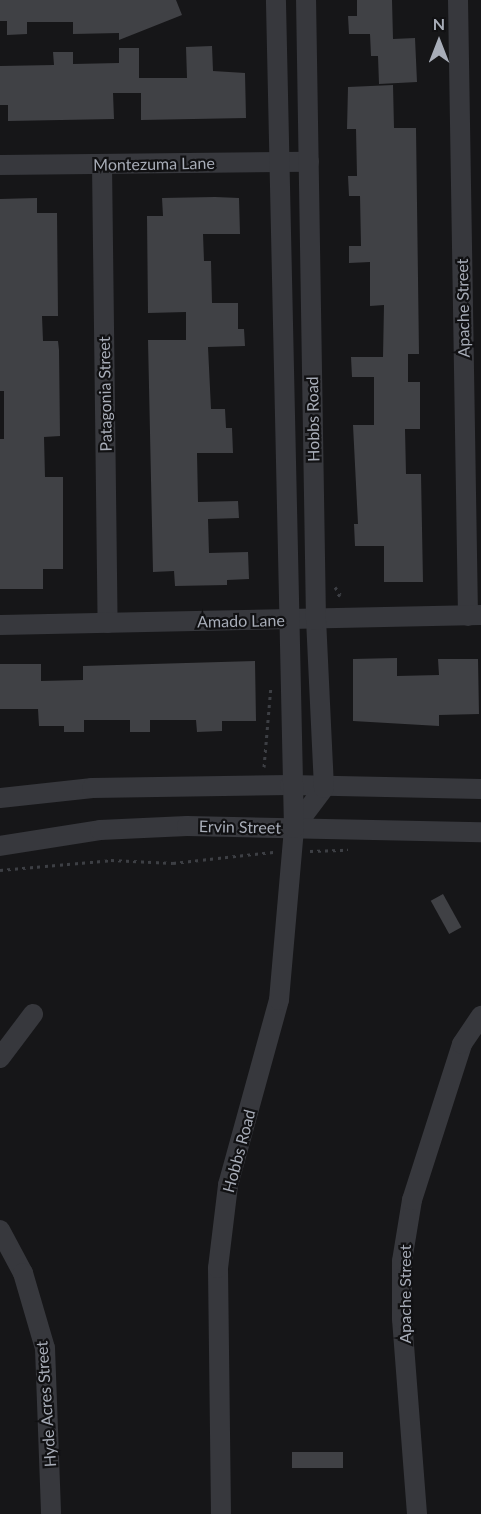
<!DOCTYPE html>
<html>
<head>
<meta charset="utf-8">
<style>
  body { margin:0 }
  #map { position:relative; width:481px; height:1514px; overflow:hidden; background:#161618; font-family:Lato,sans-serif }
  div>[style] { position:absolute }
  .building>* { inset:0; background:#404145; transform-origin:0 0 }
  .path>* { height:3px; margin-top:-1.5px; transform-origin:0; background:repeating-linear-gradient(90deg,#3d3f44 0 3px,transparent 0 7.5px) }
  .minor>* { height:20px; margin:-10px; padding:0 10px; transform-origin:10px; border-radius:10px; background:#37383d }
  span { translate:-50% -50%; white-space:nowrap; text-align:center; line-height:1.15; -webkit-text-stroke:4.5px #111113; paint-order:stroke }
  .street-label { font-size:16px; color:#a8adb8 }
  .north { position:absolute; left:409px; top:12px; width:60px; height:60px; -webkit-text-stroke:4px #111113; paint-order:stroke; rotate:0deg; font-size:16px; font-weight:700; line-height:24px; text-align:center; color:#a8adb8 }
  .north::after { content:''; display:block; margin:auto; width:21px; height:27px; background:#a8adb8; clip-path:polygon(50% 0,100% 100%,50% 72%,0 100%) }
</style>
</head>
<body>
<div id="map">
  <div class="building">
    <i style="clip-path:polygon(0 0,176px 0,182px 15px,119px 40px,119px 33px,73px 34px,73px 22px,27px 22px,27px 34px,7px 35px,7px 21px,0 21px)"></i>
    <i style="clip-path:polygon(357px 0,392px 0,393px 39px,415px 38px,417px 82px,379px 84px,378px 56px,371px 56px,370px 34px,349px 34px,348px 16px,357px 16px)"></i>
    <i style="clip-path:polygon(212px 46px,213px 71px,245px 73px,246px 118px,141px 120px,141px 93px,113px 93px,114px 119px,8px 121px,8px 105px,0 105px,0 66px,54px 65px,53px 52px,73px 52px,73px 64px,119px 63px,119px 48px,139px 48px,139px 78px,187px 78px,186px 47px)"></i>
    <i style="clip-path:polygon(393px 85px,394px 128px,416px 128px,419px 354px,408px 354px,408px 382px,420px 382px,420px 429px,405px 429px,406px 474px,421px 474px,423px 582px,384px 582px,384px 546px,355px 546px,354px 524px,358px 524px,353px 425px,374px 425px,374px 377px,352px 377px,351px 357px,383px 357px,384px 305px,370px 306px,370px 262px,349px 263px,349px 246px,361px 246px,360px 196px,349px 196px,348px 176px,357px 176px,356px 129px,347px 129px,348px 87px)"></i>
    <i style="clip-path:polygon(215px 197px,239px 198px,240px 234px,203px 234px,204px 261px,211px 261px,212px 303px,238px 303px,238px 329px,244px 329px,245px 346px,208px 347px,211px 409px,225px 409px,226px 428px,232px 428px,233px 453px,197px 453px,198px 502px,238px 501px,239px 518px,208px 519px,209px 553px,248px 552px,249px 579px,227px 580px,227px 585px,175px 586px,174px 571px,153px 572px,148px 340px,186px 340px,186px 312px,148px 313px,147px 216px,163px 216px,162px 198px)"></i>
    <i style="clip-path:polygon(37px 198px,37px 213px,57px 213px,58px 316px,42px 316px,43px 341px,58px 341px,59px 350px,60px 436px,44px 437px,45px 477px,63px 477px,63px 569px,43px 569px,43px 589px,0 589px,0 439px,4px 439px,4px 391px,0 391px,0 199px)"></i>
    <i style="clip-path:polygon(397px 658px,397px 676px,439px 675px,438px 659px,478px 659px,479px 714px,439px 715px,439px 726px,353px 721px,353px 659px)"></i>
    <i style="clip-path:polygon(255px 661px,256px 721px,222px 721px,222px 731px,197px 732px,196px 720px,150px 720px,150px 732px,130px 732px,130px 720px,84px 720px,84px 732px,64px 732px,64px 726px,39px 726px,38px 709px,0 709px,0 664px,41px 664px,41px 681px,83px 680px,83px 666px)"></i>
    <i style="left:443px;top:894px;width:38px;height:14px;rotate:61deg"></i>
    <i style="left:343px;top:1452px;width:16px;height:51px;rotate:90deg"></i>
  </div>
  <div class="path">
    <i style="left:335px;top:587px;width:9px;rotate:54deg"></i>
    <i style="left:340px;top:594px;width:7px;rotate:135deg"></i>
    <i style="left:264px;top:767px;width:82px;rotate:-85.1deg"></i>
    <i style="left:310px;top:851px;width:38px;rotate:-2deg"></i>
    <i style="left:0;top:870px;width:111px;rotate:-5.1deg"></i>
    <i style="left:111px;top:860px;width:62px;rotate:2.8deg"></i>
    <i style="left:173px;top:863px;width:101px;rotate:-6.3deg"></i>
  </div>
  <div class="minor">
    <i style="left:458px;top:0;width:616px;rotate:89.07deg"></i>
    <i style="left:102px;top:164px;width:459px;rotate:89.3deg"></i>
    <i style="left:0;top:165px;width:309px;rotate:-0.6deg"></i>
    <i style="left:0;top:625px;width:480px;rotate:-1.2deg"></i>
    <i style="left:0;top:798px;width:93px;rotate:-6.2deg"></i>
    <i style="left:92px;top:788px;width:198px;rotate:-0.9deg"></i>
    <i style="left:290px;top:785px;width:191px;rotate:1.2deg"></i>
    <i style="left:294px;top:828px;width:50px;rotate:-53.1deg"></i>
    <i style="left:324px;top:788px;width:168px;rotate:-92.7deg"></i>
    <i style="left:316px;top:620px;width:620px;rotate:-90.92deg"></i>
    <i style="left:0;top:846px;width:101px;rotate:-9.1deg"></i>
    <i style="left:100px;top:830px;width:87px;rotate:-2.6deg"></i>
    <i style="left:187px;top:826px;width:294px;rotate:1.2deg"></i>
    <i style="left:0;top:1058px;width:55px;rotate:-53.1deg"></i>
    <i style="left:0;top:1230px;width:49px;rotate:61.9deg"></i>
    <i style="left:23px;top:1273px;width:78px;rotate:73.7deg"></i>
    <i style="left:45px;top:1348px;width:166px;rotate:87.9deg"></i>
    <i style="left:221px;top:1514px;width:246px;rotate:-90.7deg"></i>
    <i style="left:218px;top:1268px;width:84px;rotate:-83.1deg"></i>
    <i style="left:228px;top:1185px;width:192px;rotate:-74.6deg"></i>
    <i style="left:279px;top:1000px;width:173px;rotate:-85deg"></i>
    <i style="left:294px;top:828px;width:828px;rotate:-91.25deg"></i>
    <i style="left:417px;top:1514px;width:196px;rotate:-94.4deg"></i>
    <i style="left:402px;top:1319px;width:58px;rotate:-90deg"></i>
    <i style="left:402px;top:1261px;width:62px;rotate:-80.7deg"></i>
    <i style="left:412px;top:1200px;width:164px;rotate:-72.2deg"></i>
    <i style="left:462px;top:1044px;width:34px;rotate:-56deg"></i>
  </div>
  <div class="street-label">
    <span style="left:154px;top:164px;rotate:-1deg">Montezuma Lane</span>
    <span style="left:463px;top:308px;rotate:-91deg">Apache Street</span>
    <span style="left:105px;top:394px;rotate:-91deg">Patagonia Street</span>
    <span style="left:313px;top:419px;rotate:-91deg">Hobbs Road</span>
    <span style="left:241px;top:621px;rotate:-1deg">Amado Lane</span>
    <span style="left:240px;top:827px;rotate:1deg">Ervin Street</span>
    <span style="left:239px;top:1151px;rotate:-75deg">Hobbs Road</span>
    <span style="left:405px;top:1294px;rotate:-90deg">Apache Street</span>
    <span style="left:46px;top:1404px;rotate:-94deg">Hyde Acres Street</span>
  </div>
  <div class="north">N</div>
</div>
</body>
</html>
